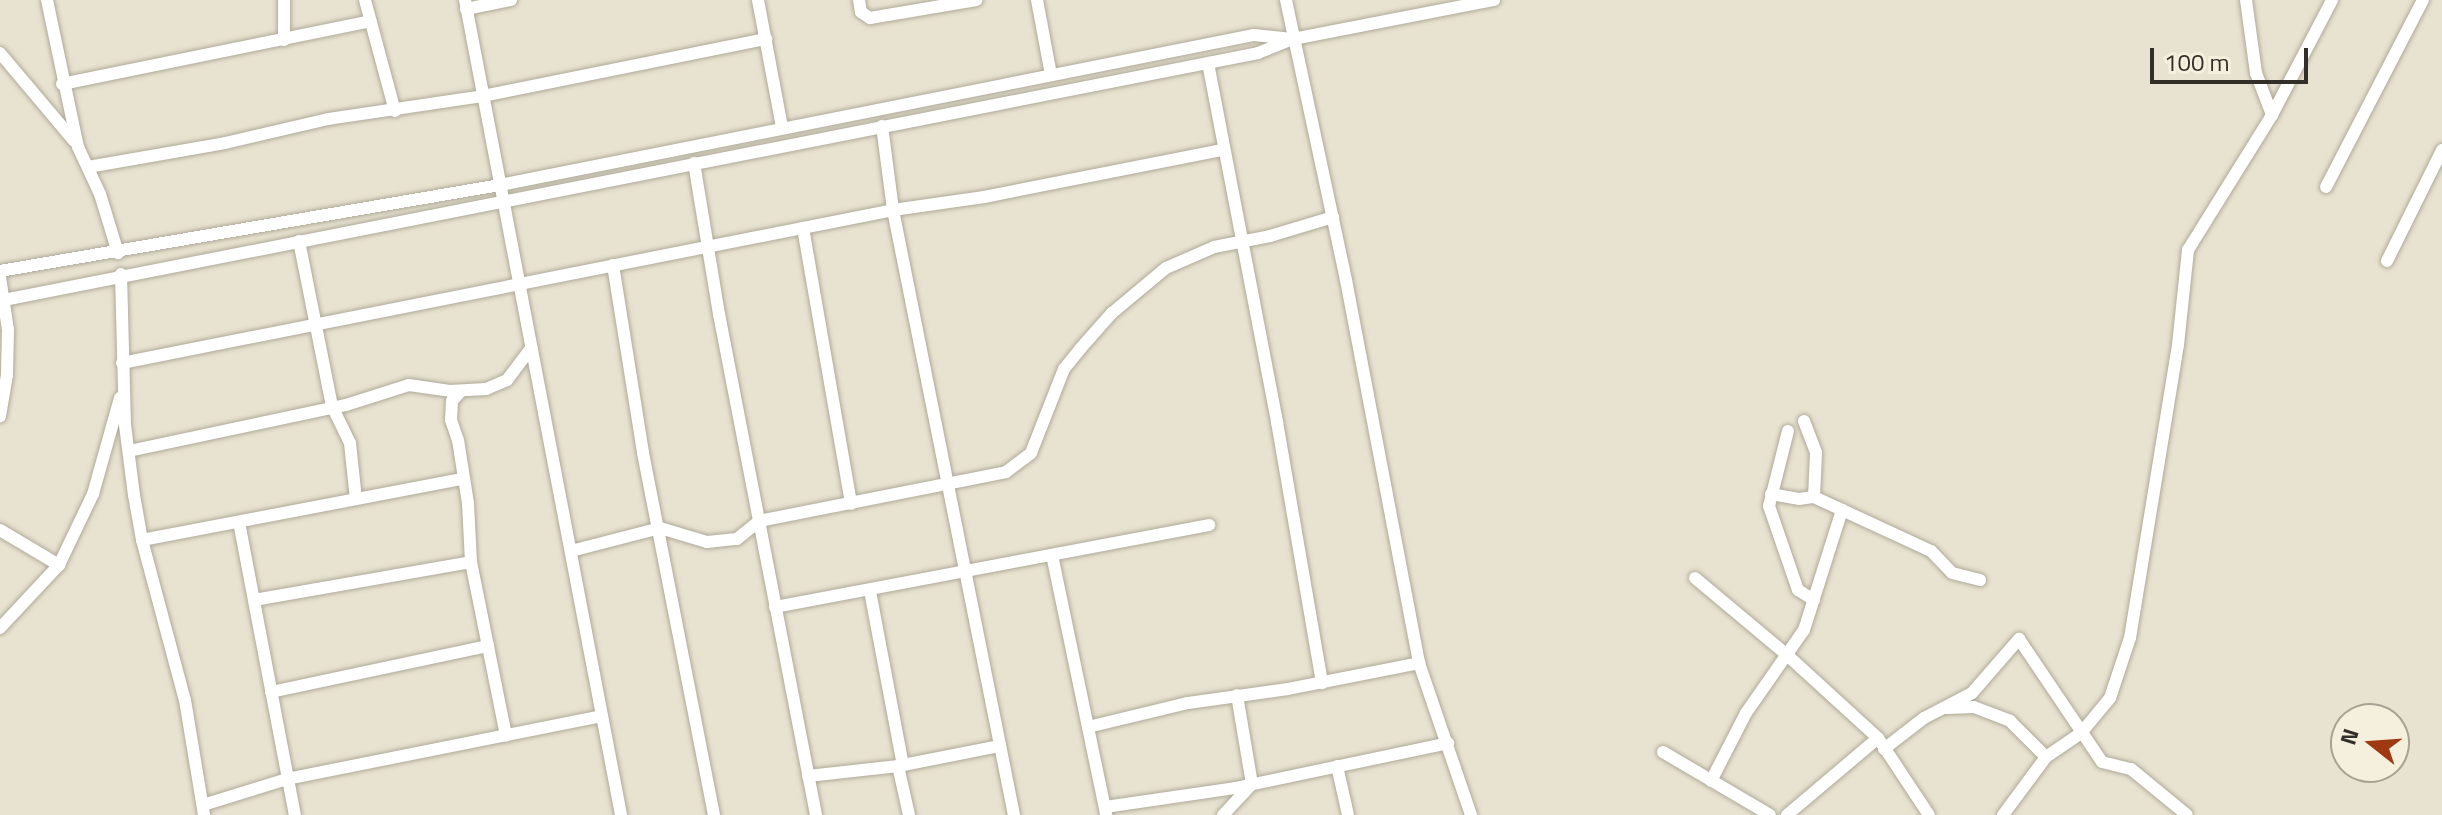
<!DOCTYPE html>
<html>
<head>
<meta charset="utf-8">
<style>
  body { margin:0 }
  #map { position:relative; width:2442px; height:815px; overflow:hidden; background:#e8e2d0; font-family:"Titillium Web",sans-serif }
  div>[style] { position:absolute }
  .roads { filter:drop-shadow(0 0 2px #afaa99) drop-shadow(0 0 2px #afaa99) }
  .minor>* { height:12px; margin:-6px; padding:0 6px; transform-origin:6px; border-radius:6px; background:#fff }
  span { translate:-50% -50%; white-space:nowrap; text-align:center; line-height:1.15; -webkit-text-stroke:8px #f5f0dd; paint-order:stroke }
  .north { position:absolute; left:2330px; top:703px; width:80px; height:80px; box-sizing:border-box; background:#f5f0dd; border:2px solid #a7a395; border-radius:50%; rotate:287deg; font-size:22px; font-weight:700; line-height:32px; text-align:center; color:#312f28 }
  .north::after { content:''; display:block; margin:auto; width:28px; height:36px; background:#9f3911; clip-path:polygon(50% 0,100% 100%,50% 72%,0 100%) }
  .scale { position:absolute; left:2150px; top:48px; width:158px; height:36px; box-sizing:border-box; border:4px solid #312f28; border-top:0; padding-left:10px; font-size:24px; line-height:28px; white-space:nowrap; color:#312f28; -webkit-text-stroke:6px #f5f0dd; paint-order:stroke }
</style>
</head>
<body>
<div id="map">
  <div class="roads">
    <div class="minor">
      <i style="left:47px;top:0;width:150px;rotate:78.1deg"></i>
      <i style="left:78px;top:147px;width:52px;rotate:64.9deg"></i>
      <i style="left:100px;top:194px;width:62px;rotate:73deg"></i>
      <i style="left:365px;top:0;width:115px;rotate:74.9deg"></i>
      <i style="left:465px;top:0;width:830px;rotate:79.16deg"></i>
      <i style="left:758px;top:0;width:129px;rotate:79.3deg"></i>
      <i style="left:859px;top:0;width:12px;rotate:81deg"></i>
      <i style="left:861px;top:12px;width:11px;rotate:34deg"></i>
      <i style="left:870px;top:18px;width:108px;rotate:-9.6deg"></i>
      <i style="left:1037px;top:0;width:76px;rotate:79.4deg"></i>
      <i style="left:1286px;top:0;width:286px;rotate:77.9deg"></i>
      <i style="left:1346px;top:280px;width:390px;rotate:79.2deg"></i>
      <i style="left:1419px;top:663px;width:161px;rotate:71.1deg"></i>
      <i style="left:2246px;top:0;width:74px;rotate:82.2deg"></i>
      <i style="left:2256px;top:73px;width:45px;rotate:69.1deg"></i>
      <i style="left:466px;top:9px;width:46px;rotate:-11.3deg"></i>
      <i style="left:284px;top:40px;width:40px;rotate:-90deg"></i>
      <i style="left:0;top:53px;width:115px;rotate:49.9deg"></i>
      <i style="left:1208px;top:63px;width:366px;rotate:79.1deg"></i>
      <i style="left:1277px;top:422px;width:265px;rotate:80.2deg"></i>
      <i style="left:62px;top:84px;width:315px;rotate:-11.5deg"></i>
      <i style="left:882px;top:126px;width:85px;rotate:82.5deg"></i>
      <i style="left:893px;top:210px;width:617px;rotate:78.69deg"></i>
      <i style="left:694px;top:163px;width:153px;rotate:80.6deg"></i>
      <i style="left:719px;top:314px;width:510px;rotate:79.04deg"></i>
      <i style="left:88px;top:167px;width:139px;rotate:-9.9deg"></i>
      <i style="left:225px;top:143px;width:106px;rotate:-13.1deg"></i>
      <i style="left:328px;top:119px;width:157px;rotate:-8.4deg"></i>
      <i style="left:483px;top:96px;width:289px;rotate:-11.4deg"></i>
      <i style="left:2326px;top:187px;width:211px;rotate:-62.6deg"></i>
      <i style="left:803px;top:228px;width:280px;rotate:80.1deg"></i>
      <i style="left:299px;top:241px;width:168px;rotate:78.7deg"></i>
      <i style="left:332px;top:406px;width:41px;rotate:64.1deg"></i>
      <i style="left:350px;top:443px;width:56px;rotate:83.9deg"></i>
      <i style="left:2387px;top:261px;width:124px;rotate:-63.6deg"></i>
      <i style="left:613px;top:265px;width:190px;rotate:80.9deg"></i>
      <i style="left:643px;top:453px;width:369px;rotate:78.9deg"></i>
      <i style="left:0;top:271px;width:507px;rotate:-9.76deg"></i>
      <i style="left:500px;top:185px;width:769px;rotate:-11.25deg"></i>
      <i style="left:1254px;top:35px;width:36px;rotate:6deg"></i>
      <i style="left:121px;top:274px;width:151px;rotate:88.5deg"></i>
      <i style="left:125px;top:425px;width:71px;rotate:82.7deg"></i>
      <i style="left:134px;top:495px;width:46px;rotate:79.9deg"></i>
      <i style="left:142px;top:540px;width:166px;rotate:75deg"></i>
      <i style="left:185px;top:700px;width:117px;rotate:80.6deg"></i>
      <i style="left:0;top:277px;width:54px;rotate:81.4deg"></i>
      <i style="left:8px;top:330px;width:45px;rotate:91.3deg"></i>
      <i style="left:7px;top:375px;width:42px;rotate:99.7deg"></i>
      <i style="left:4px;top:300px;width:1278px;rotate:-11.14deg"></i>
      <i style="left:1258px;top:53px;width:38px;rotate:-22deg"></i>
      <i style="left:1293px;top:39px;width:205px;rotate:-11deg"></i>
      <i style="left:122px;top:363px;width:786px;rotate:-11.22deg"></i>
      <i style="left:893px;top:210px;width:92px;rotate:-8.1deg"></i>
      <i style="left:984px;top:197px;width:243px;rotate:-11.2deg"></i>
      <i style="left:461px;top:391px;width:13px;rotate:132deg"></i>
      <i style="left:452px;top:401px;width:19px;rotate:93deg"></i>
      <i style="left:451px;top:420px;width:21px;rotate:71deg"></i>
      <i style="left:458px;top:440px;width:64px;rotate:81deg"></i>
      <i style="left:468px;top:503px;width:59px;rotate:87.1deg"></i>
      <i style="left:471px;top:562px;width:177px;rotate:78.6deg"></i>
      <i style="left:1804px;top:421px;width:34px;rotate:69deg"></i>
      <i style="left:1816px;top:453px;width:44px;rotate:92.6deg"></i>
      <i style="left:1788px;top:431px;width:77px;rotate:104.2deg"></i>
      <i style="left:1769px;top:506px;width:89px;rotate:71deg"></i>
      <i style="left:1798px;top:590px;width:19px;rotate:32deg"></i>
      <i style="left:129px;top:451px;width:222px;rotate:-12deg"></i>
      <i style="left:346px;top:405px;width:66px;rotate:-17.6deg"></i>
      <i style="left:409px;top:385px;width:41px;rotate:8.3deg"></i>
      <i style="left:450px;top:391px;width:36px;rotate:-3deg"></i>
      <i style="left:486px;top:389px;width:23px;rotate:-23deg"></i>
      <i style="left:507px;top:380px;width:40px;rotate:-53deg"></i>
      <i style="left:1771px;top:494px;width:28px;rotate:10deg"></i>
      <i style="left:1799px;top:499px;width:15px;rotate:-8deg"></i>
      <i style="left:1814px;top:497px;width:129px;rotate:24.8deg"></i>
      <i style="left:1931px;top:551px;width:30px;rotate:46deg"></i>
      <i style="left:1952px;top:573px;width:29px;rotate:14deg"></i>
      <i style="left:239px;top:522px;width:298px;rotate:79.2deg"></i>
      <i style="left:0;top:530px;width:69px;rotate:30.7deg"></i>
      <i style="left:142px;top:540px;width:326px;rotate:-10.8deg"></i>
      <i style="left:571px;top:551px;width:92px;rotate:-14.5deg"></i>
      <i style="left:660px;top:528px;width:49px;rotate:16.6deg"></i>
      <i style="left:707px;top:542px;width:30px;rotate:-6deg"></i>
      <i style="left:737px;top:539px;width:28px;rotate:-39deg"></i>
      <i style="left:759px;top:521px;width:252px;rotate:-11.2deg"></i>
      <i style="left:1006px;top:472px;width:31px;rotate:-37deg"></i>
      <i style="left:1031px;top:453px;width:90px;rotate:-68.6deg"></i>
      <i style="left:1064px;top:369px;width:26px;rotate:-51deg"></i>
      <i style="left:1080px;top:349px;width:48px;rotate:-48.4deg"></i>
      <i style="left:1112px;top:313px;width:70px;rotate:-39.8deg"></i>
      <i style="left:1166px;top:268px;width:52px;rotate:-23.6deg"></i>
      <i style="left:1214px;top:247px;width:57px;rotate:-11.1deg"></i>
      <i style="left:1270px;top:236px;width:66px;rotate:-16.8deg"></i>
      <i style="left:1052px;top:555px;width:265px;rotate:78.2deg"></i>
      <i style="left:1695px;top:578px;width:120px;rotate:39.9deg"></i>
      <i style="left:1787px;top:655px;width:123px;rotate:42.4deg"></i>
      <i style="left:870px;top:591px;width:177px;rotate:79.3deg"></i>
      <i style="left:254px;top:600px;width:220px;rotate:-9.9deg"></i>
      <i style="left:775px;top:607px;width:442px;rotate:-10.7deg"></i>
      <i style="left:0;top:628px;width:86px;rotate:-46.9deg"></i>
      <i style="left:59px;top:565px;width:79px;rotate:-64.4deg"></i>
      <i style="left:93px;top:494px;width:100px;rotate:-74.3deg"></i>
      <i style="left:271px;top:692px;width:222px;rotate:-12deg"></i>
      <i style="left:1947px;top:708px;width:27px;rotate:-2deg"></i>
      <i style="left:1974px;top:707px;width:39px;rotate:21deg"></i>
      <i style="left:2010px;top:721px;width:51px;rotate:45deg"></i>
      <i style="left:1088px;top:727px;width:103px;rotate:-13.5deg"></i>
      <i style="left:1188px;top:703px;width:101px;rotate:-8deg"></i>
      <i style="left:1288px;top:689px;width:134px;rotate:-11.2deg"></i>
      <i style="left:1884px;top:749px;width:51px;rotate:-37.8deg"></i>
      <i style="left:1924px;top:718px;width:54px;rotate:-27.5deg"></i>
      <i style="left:1972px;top:693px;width:72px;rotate:-49deg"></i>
      <i style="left:2019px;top:639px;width:148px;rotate:56deg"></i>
      <i style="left:2102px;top:762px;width:30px;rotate:14deg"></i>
      <i style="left:2131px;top:769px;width:72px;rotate:39.4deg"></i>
      <i style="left:1663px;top:752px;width:124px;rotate:30.5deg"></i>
      <i style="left:898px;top:766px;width:50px;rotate:77.3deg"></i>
      <i style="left:1337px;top:766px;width:50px;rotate:77.3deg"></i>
      <i style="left:808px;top:776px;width:91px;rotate:-6.3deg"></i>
      <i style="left:898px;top:766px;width:104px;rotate:-11.1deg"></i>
      <i style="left:1711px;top:781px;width:76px;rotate:-62.8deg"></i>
      <i style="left:1746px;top:713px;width:101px;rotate:-55.1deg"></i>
      <i style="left:1804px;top:630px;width:126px;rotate:-72.4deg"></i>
      <i style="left:203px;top:805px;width:88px;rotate:-17.2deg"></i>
      <i style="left:287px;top:779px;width:321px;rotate:-11.3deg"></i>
      <i style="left:1105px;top:807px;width:131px;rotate:-8.3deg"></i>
      <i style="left:1235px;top:788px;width:218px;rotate:-11.9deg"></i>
      <i style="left:1223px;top:815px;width:42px;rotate:-46.9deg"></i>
      <i style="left:1252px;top:784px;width:90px;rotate:-99.6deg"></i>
      <i style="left:1787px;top:815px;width:119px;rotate:-40.2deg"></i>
      <i style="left:1878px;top:738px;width:92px;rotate:56.5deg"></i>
      <i style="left:2003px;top:815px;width:72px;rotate:-53.4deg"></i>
      <i style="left:2046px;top:757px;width:42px;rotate:-34.4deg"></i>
      <i style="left:2081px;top:733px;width:45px;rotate:-50.4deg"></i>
      <i style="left:2110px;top:698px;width:63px;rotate:-71.6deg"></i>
      <i style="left:2130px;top:638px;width:297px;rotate:-80.7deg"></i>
      <i style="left:2178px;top:345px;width:96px;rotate:-84deg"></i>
      <i style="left:2188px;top:250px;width:159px;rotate:-58.1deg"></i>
      <i style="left:2272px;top:115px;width:130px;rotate:-62.4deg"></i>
    </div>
  </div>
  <div class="north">N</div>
  <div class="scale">100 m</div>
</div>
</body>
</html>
